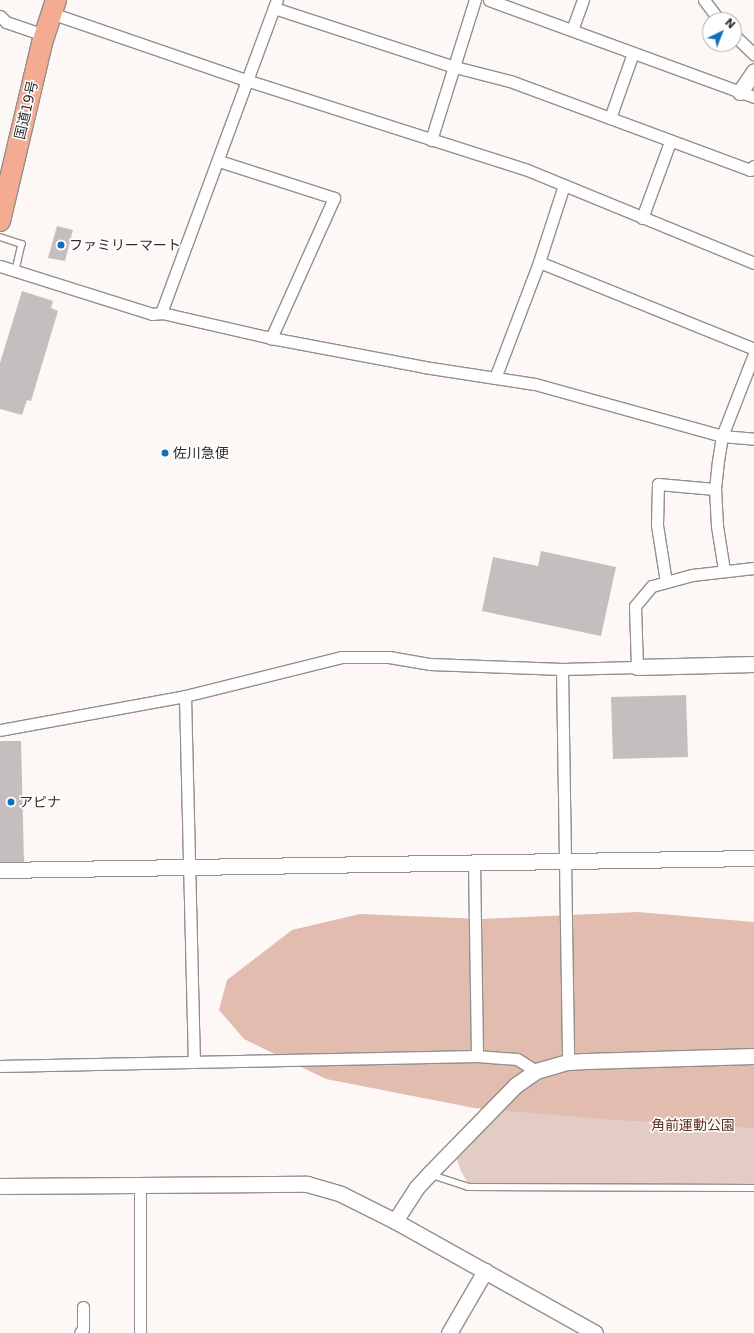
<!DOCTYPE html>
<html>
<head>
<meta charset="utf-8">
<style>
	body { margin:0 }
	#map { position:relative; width:754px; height:1333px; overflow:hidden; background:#fdf8f6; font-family:"DejaVu Sans","Noto Sans JP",sans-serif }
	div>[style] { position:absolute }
	.green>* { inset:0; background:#e3ccc4 }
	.forest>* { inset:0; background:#e1bcaf }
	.building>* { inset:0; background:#c4bfbe }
	.roads { filter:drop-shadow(1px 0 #938f8d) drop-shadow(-1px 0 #938f8d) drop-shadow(0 1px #938f8d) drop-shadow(0 -1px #938f8d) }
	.lane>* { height:5.5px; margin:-2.75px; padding:0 2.75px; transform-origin:2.75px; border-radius:2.75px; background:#fff }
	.street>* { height:11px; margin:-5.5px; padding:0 5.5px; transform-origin:5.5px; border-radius:5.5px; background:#fff }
	.secondary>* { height:15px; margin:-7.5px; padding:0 7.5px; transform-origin:7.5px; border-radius:7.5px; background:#fff }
	.highway>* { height:20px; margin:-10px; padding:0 10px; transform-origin:10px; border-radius:10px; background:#f3ab92 }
	.dots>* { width:11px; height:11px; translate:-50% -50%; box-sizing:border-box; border:2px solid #fff; border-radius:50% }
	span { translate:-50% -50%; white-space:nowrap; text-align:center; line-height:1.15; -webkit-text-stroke:3px #fff; paint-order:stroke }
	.street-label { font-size:14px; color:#302e2d }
	.poi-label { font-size:14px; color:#302e2d }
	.left { translate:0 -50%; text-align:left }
	.park-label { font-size:14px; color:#61301f }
	.north { position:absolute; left:702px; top:12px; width:40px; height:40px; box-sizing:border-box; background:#fff; border:1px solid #acabab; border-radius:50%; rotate:43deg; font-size:11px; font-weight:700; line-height:16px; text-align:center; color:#302e2d }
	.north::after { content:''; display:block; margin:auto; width:14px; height:18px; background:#1170bc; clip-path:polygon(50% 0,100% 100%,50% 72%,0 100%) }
</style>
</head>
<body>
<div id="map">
	<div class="green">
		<div style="clip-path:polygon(754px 1063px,754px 1185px,469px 1185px,461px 1171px,456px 1157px,512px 1097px)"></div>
	</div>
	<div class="forest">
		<div style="clip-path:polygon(638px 912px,754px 922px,754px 1128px,602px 1119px,474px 1108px,326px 1079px,244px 1039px,219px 1010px,227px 980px,292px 930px,360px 914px,481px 919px)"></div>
	</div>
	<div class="building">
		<div style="clip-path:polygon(57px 226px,73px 230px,65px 261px,48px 258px)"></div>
		<div style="clip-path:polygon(22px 291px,53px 301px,51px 308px,58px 311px,31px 401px,27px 400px,22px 415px,0 409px,0 363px)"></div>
		<div style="clip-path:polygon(541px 551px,616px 567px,601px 636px,482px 611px,493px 557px,538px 566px)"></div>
		<div style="clip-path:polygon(686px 695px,688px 757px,613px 759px,611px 697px)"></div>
		<div style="clip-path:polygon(0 741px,21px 741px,24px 862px,0 862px)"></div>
	</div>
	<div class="roads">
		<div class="lane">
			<div style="left:0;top:237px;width:23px;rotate:18deg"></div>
			<div style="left:22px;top:244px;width:28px;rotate:103deg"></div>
			<div style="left:432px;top:1175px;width:38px;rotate:18deg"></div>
			<div style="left:468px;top:1187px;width:286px;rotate:0.2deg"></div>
		</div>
		<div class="street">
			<div style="left:489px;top:0;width:282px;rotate:20.1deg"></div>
			<div style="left:704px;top:0;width:25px;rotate:53deg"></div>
			<div style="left:274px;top:8px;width:190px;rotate:18.1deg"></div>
			<div style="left:455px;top:67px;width:57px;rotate:14.3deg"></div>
			<div style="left:510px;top:81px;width:256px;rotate:20.3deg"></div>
			<div style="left:750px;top:170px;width:6px;rotate:-45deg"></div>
			<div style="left:51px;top:13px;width:209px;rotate:19deg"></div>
			<div style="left:249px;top:81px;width:290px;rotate:17.7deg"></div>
			<div style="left:525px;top:169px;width:248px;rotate:22.3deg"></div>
			<div style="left:0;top:16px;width:8px;rotate:45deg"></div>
			<div style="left:6px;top:22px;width:40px;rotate:18.9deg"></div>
			<div style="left:572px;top:30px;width:32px;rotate:-70deg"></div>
			<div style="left:734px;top:35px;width:28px;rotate:44deg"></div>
			<div style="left:610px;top:118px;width:69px;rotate:-70.5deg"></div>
			<div style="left:431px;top:140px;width:147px;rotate:-72.6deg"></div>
			<div style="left:219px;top:161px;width:121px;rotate:17.8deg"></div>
			<div style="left:334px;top:198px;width:154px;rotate:114.2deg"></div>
			<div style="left:642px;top:218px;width:81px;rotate:-69.8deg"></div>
			<div style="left:539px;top:262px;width:232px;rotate:22deg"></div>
			<div style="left:0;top:266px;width:159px;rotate:17.5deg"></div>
			<div style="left:152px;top:314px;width:10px;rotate:-6deg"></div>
			<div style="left:162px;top:313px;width:112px;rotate:12.9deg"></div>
			<div style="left:271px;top:338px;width:156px;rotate:10.7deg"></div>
			<div style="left:424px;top:367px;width:112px;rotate:8.7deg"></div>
			<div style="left:535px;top:384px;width:194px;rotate:15.5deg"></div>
			<div style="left:722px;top:436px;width:32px;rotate:5deg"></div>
			<div style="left:161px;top:313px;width:334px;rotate:-69.7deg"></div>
			<div style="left:495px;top:378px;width:124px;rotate:-69.2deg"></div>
			<div style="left:539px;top:262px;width:81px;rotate:-72deg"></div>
			<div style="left:724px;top:570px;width:45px;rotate:-99deg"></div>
			<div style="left:717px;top:526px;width:37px;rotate:-93deg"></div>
			<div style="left:715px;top:489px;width:28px;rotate:-84deg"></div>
			<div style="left:718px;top:461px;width:25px;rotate:-81deg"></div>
			<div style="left:722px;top:436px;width:88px;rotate:-68.7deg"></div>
			<div style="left:666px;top:582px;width:58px;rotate:-99deg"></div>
			<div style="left:657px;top:525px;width:41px;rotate:-88.6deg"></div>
			<div style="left:658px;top:484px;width:57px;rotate:5deg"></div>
			<div style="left:562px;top:669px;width:393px;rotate:89.1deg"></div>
			<div style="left:185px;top:696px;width:366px;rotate:88.6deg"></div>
			<div style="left:0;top:730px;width:188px;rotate:-10.4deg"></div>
			<div style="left:185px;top:696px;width:161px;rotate:-14deg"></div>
			<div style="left:341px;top:657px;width:48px"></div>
			<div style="left:389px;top:657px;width:42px;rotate:9.7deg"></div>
			<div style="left:430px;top:664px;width:132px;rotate:2.2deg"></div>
			<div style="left:562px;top:669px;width:75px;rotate:-1.5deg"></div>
			<div style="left:637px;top:667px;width:61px;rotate:-91.9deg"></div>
			<div style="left:635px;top:606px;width:26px;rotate:-50deg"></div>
			<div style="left:652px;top:586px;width:41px;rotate:-15.4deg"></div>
			<div style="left:692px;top:575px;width:62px;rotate:-6.4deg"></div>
			<div style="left:474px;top:862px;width:194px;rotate:89.1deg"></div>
			<div style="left:0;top:1066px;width:477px;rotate:-1.2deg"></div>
			<div style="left:477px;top:1056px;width:40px;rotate:4.3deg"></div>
			<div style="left:517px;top:1059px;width:22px;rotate:32deg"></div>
			<div style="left:80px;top:1333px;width:5px;rotate:-53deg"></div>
			<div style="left:83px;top:1329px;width:22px;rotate:-90deg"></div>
			<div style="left:140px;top:1333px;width:146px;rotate:-90deg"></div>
		</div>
		<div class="secondary">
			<div style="left:740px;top:92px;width:25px;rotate:-56deg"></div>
			<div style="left:637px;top:667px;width:117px;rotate:-1.5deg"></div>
			<div style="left:0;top:870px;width:754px;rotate:-0.91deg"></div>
			<div style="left:0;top:1186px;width:307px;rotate:-0.4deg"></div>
			<div style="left:307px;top:1184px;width:35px;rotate:16deg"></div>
			<div style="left:341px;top:1194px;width:60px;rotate:26.6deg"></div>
			<div style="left:395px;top:1221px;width:40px;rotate:-57.1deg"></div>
			<div style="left:417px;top:1187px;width:18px;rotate:-47deg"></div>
			<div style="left:429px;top:1174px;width:124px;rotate:-45.7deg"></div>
			<div style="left:516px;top:1085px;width:24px;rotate:-35deg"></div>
			<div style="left:536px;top:1071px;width:33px;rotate:-16deg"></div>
			<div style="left:568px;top:1062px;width:17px;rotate:-3deg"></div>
			<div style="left:585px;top:1061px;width:169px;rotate:-1.7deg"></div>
			<div style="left:395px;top:1221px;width:229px;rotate:29.2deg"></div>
			<div style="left:449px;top:1333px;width:72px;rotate:-59.9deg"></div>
		</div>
		<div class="highway">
			<div style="left:0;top:221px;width:183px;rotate:-76.7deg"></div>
			<div style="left:42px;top:43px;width:45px;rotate:-72deg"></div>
		</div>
	</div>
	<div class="dots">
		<div style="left:61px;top:245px;background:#1170bc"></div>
		<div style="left:165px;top:453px;background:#1170bc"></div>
		<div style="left:11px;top:802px;background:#1170bc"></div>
	</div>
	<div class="street-label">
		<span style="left:26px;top:110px;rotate:-77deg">国道19号</span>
	</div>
	<div class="poi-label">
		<span class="left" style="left:69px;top:245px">ファミリーマート</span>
		<span class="left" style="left:173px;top:453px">佐川急便</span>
		<span class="left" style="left:19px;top:802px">アピナ</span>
	</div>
	<div class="park-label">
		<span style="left:693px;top:1125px">角前運動公園</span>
	</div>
	<div class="north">N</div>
</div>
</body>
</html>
